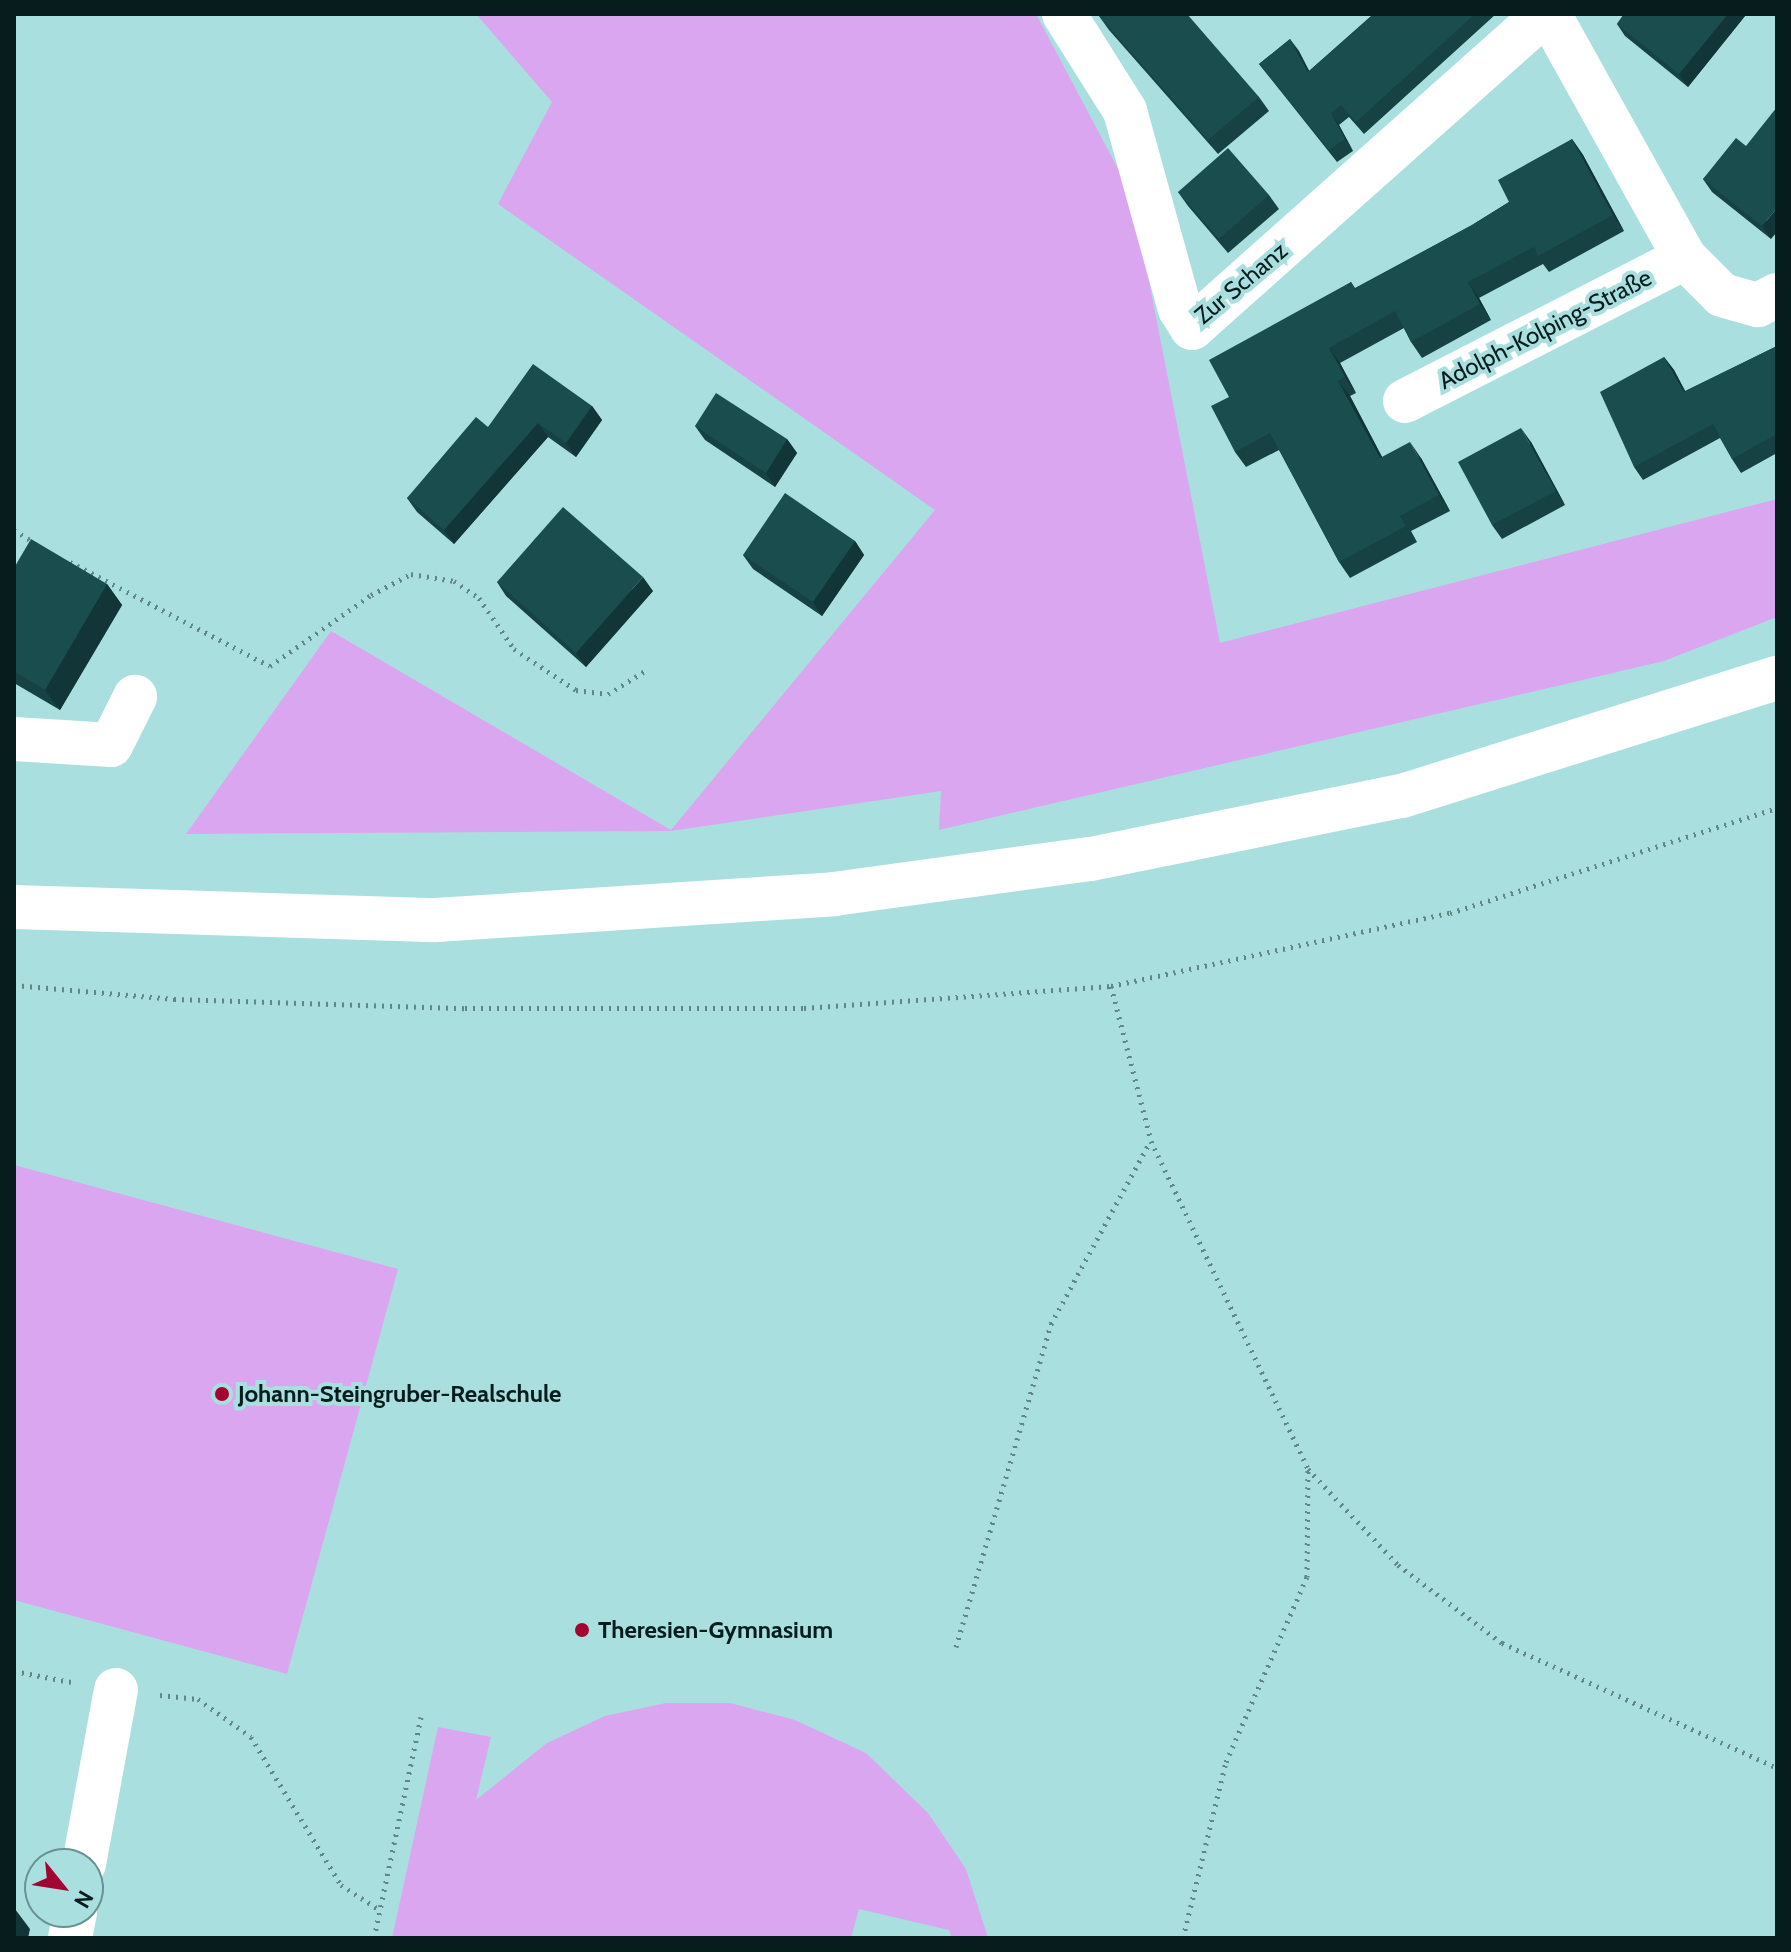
<!DOCTYPE html>
<html>
<head>
<meta charset="utf-8">
<style>
	body { margin:0 }
	#map { position:relative; width:1791px; height:1952px; overflow:hidden; background:#aadfdf; font-family:Cabin,sans-serif }
	div>[style] { position:absolute }
	.green>* { inset:0; background:#dba6f0 }
	.path>* { height:5px; margin-top:-2.5px; transform-origin:0; background:repeating-linear-gradient(90deg,#608686 0 2px,transparent 0 8px) }
	.minor>* { height:44px; margin:-22px; padding:0 22px; transform-origin:22px; border-radius:22px; background:#fff }
	.major>* { height:44px; margin:-22px; padding:0 22px; transform-origin:22px; border-radius:22px; background:#fff }
	.wall>* { inset:0; background:#164243 }
	.shaded-wall>* { inset:0; background:#123637 }
	.building>* { inset:0; background:#194d4e }
	.dots>* { width:22px; height:22px; translate:-50% -50%; box-sizing:border-box; border:4px solid #aadfdf; border-radius:50% }
	span { translate:-50% -50%; white-space:nowrap; text-align:center; line-height:1.15; -webkit-text-stroke:8px #aadfdf; paint-order:stroke }
	.street-label { font-size:24px; color:#071c1c }
	.poi-label { font-size:24px; color:#071c1c; font-weight:700 }
	.left { translate:0 -50%; text-align:left }
	.frame { position:absolute; inset:0; border:16px solid #071c1c; pointer-events:none }
	.north { position:absolute; left:24px; top:1848px; width:80px; height:80px; box-sizing:border-box; background:#aadfdf; border:2px solid #699191; border-radius:50%; rotate:120deg; font-size:22px; font-weight:700; line-height:32px; text-align:center; color:#071c1c }
	.north::after { content:''; display:block; margin:auto; width:28px; height:36px; background:#a30533; clip-path:polygon(50% 0,100% 100%,50% 72%,0 100%) }
</style>
</head>
<body>
<div id="map">
	<div class="green">
		<div style="clip-path:polygon(476px 14px,1036px 14px,1132px 195px,1220px 643px,1777px 499px,1777px 617px,1664px 661px,939px 830px,941px 791px,671px 831px,186px 834px,331px 631px,671px 830px,935px 510px,498px 204px,552px 102px)"></div>
		<div style="clip-path:polygon(14px 1165px,398px 1269px,287px 1674px,14px 1600px)"></div>
		<div style="clip-path:polygon(666px 1703px,730px 1703px,795px 1720px,866px 1753px,928px 1813px,966px 1869px,988px 1938px,952px 1938px,949px 1930px,859px 1909px,851px 1938px,392px 1938px,438px 1727px,491px 1737px,476px 1800px,547px 1743px,605px 1716px)"></div>
	</div>
	<div class="path">
		<div style="left:14px;top:530px;width:22px;rotate:32deg"></div>
		<div style="left:70px;top:562px;width:225px;rotate:27.5deg"></div>
		<div style="left:270px;top:666px;width:123px;rotate:-35.1deg"></div>
		<div style="left:371px;top:595px;width:45px;rotate:-27.7deg"></div>
		<div style="left:411px;top:574px;width:44px;rotate:9.2deg"></div>
		<div style="left:454px;top:581px;width:30px;rotate:34deg"></div>
		<div style="left:479px;top:598px;width:62px;rotate:55.5deg"></div>
		<div style="left:514px;top:649px;width:74px;rotate:33.5deg"></div>
		<div style="left:576px;top:690px;width:32px;rotate:7deg"></div>
		<div style="left:608px;top:694px;width:47px;rotate:-32deg"></div>
		<div style="left:14px;top:985px;width:161px;rotate:5deg"></div>
		<div style="left:174px;top:999px;width:291px;rotate:1.8deg"></div>
		<div style="left:465px;top:1008px;width:339px"></div>
		<div style="left:804px;top:1008px;width:308px;rotate:-4.1deg"></div>
		<div style="left:1111px;top:986px;width:347px;rotate:-12.2deg"></div>
		<div style="left:1450px;top:913px;width:343px;rotate:-17.8deg"></div>
		<div style="left:1111px;top:986px;width:160px;rotate:75.5deg"></div>
		<div style="left:1151px;top:1141px;width:364px;rotate:64.4deg"></div>
		<div style="left:1308px;top:1469px;width:132px;rotate:46.8deg"></div>
		<div style="left:1398px;top:1565px;width:130px;rotate:36.9deg"></div>
		<div style="left:1502px;top:1643px;width:302px;rotate:24.4deg"></div>
		<div style="left:956px;top:1647px;width:337px;rotate:-73.6deg"></div>
		<div style="left:1051px;top:1324px;width:207px;rotate:-61.5deg"></div>
		<div style="left:14px;top:1671px;width:58px;rotate:10.9deg"></div>
		<div style="left:160px;top:1695px;width:38px;rotate:6deg"></div>
		<div style="left:198px;top:1699px;width:65px;rotate:35.6deg"></div>
		<div style="left:251px;top:1737px;width:173px;rotate:58.7deg"></div>
		<div style="left:341px;top:1885px;width:46px;rotate:32.7deg"></div>
		<div style="left:374px;top:1938px;width:226px;rotate:-78deg"></div>
		<div style="left:1183px;top:1938px;width:181px;rotate:-76.3deg"></div>
		<div style="left:1226px;top:1762px;width:202px;rotate:-66.4deg"></div>
		<div style="left:1307px;top:1577px;width:107px;rotate:-89.5deg"></div>
	</div>
	<div class="minor">
		<div style="left:1064px;top:14px;width:115px;rotate:57.8deg"></div>
		<div style="left:1125px;top:111px;width:205px;rotate:74.5deg"></div>
		<div style="left:1180px;top:309px;width:22px;rotate:58deg"></div>
		<div style="left:1192px;top:328px;width:472px;rotate:-41.7deg"></div>
		<div style="left:1549px;top:14px;width:279px;rotate:60.9deg"></div>
		<div style="left:1685px;top:258px;width:52px;rotate:45deg"></div>
		<div style="left:1722px;top:295px;width:37px;rotate:16deg"></div>
		<div style="left:1758px;top:305px;width:21px;rotate:-28deg"></div>
		<div style="left:1405px;top:401px;width:314px;rotate:-27.1deg"></div>
		<div style="left:14px;top:739px;width:97px;rotate:3.5deg"></div>
		<div style="left:111px;top:745px;width:54px;rotate:-63.4deg"></div>
		<div style="left:84px;top:1864px;width:177px;rotate:-79.6deg"></div>
		<div style="left:70px;top:1938px;width:26px;rotate:-79deg"></div>
	</div>
	<div class="major">
		<div style="left:14px;top:907px;width:422px;rotate:1.8deg"></div>
		<div style="left:436px;top:920px;width:399px;rotate:-3.7deg"></div>
		<div style="left:834px;top:894px;width:259px;rotate:-7.8deg"></div>
		<div style="left:1091px;top:859px;width:317px;rotate:-11.5deg"></div>
		<div style="left:1402px;top:796px;width:393px;rotate:-17.5deg"></div>
	</div>
	<div class="wall">
		<div style="clip-path:polygon(1369px 14px,1496px 14px,1364px 134px,1349px 117px,1339px 125px,1353px 151px,1337px 162px,1259px 64px,1290px 39px,1309px 71px,1371px 16px)"></div>
		<div style="clip-path:polygon(1624px 14px,1744px 14px,1745px 16px,1688px 87px,1625px 36px,1617px 24px)"></div>
		<div style="clip-path:polygon(1099px 16px,1259px 97px,1269px 111px,1218px 154px,1109px 30px)"></div>
		<div style="clip-path:polygon(1572px 139px,1583px 155px,1624px 231px,1549px 272px,1543px 264px,1479px 298px,1491px 320px,1422px 358px,1411px 342px,1404px 328px,1340px 363px,1356px 393px,1350px 396px,1382px 457px,1421px 458px,1450px 511px,1411px 531px,1417px 542px,1350px 578px,1339px 562px,1279px 450px,1246px 467px,1235px 452px,1229px 397px,1351px 282px,1355px 288px,1472px 225px,1509px 202px)"></div>
		<div style="clip-path:polygon(1746px 146px,1771px 239px,1712px 192px,1703px 179px)"></div>
		<div style="clip-path:polygon(1178px 192px,1269px 195px,1279px 209px,1228px 253px,1188px 206px)"></div>
		<div style="clip-path:polygon(1777px 346px,1777px 453px,1741px 473px,1732px 459px,1720px 438px,1643px 480px,1634px 467px,1664px 357px,1674px 370px,1685px 391px)"></div>
		<div style="clip-path:polygon(592px 406px,602px 420px,576px 457px,548px 437px,454px 544px,417px 512px,407px 498px,488px 427px)"></div>
		<div style="clip-path:polygon(695px 426px,787px 439px,797px 453px,775px 487px,705px 440px)"></div>
		<div style="clip-path:polygon(1531px 442px,1565px 505px,1502px 539px,1492px 525px)"></div>
		<div style="clip-path:polygon(855px 541px,864px 555px,822px 616px,753px 569px,743px 555px)"></div>
		<div style="clip-path:polygon(14px 568px,107px 584px,122px 605px,60px 710px,14px 683px)"></div>
		<div style="clip-path:polygon(497px 582px,653px 591px,586px 667px,506px 596px)"></div>
	</div>
	<div class="shaded-wall">
		<div style="clip-path:polygon(1728px 14px,1744px 14px,1745px 16px,1688px 87px,1679px 74px)"></div>
		<div style="clip-path:polygon(1290px 39px,1299px 51px,1316px 84px,1308px 72px)"></div>
		<div style="clip-path:polygon(1331px 113px,1339px 125px,1353px 151px,1345px 139px)"></div>
		<div style="clip-path:polygon(1572px 139px,1583px 155px,1624px 231px,1613px 215px)"></div>
		<div style="clip-path:polygon(1777px 208px,1777px 232px,1771px 239px,1762px 226px)"></div>
		<div style="clip-path:polygon(1468px 282px,1479px 298px,1491px 320px,1480px 304px)"></div>
		<div style="clip-path:polygon(1329px 348px,1340px 363px,1356px 393px,1345px 377px)"></div>
		<div style="clip-path:polygon(1664px 357px,1674px 370px,1693px 406px,1684px 392px)"></div>
		<div style="clip-path:polygon(1338px 381px,1350px 396px,1391px 474px,1380px 458px)"></div>
		<div style="clip-path:polygon(592px 406px,602px 420px,576px 457px,566px 443px)"></div>
		<div style="clip-path:polygon(538px 423px,548px 437px,454px 544px,444px 530px)"></div>
		<div style="clip-path:polygon(1521px 428px,1531px 442px,1565px 505px,1556px 491px)"></div>
		<div style="clip-path:polygon(787px 439px,797px 453px,775px 487px,766px 473px)"></div>
		<div style="clip-path:polygon(1410px 442px,1421px 458px,1450px 511px,1439px 495px)"></div>
		<div style="clip-path:polygon(855px 541px,864px 555px,822px 616px,813px 602px)"></div>
		<div style="clip-path:polygon(643px 577px,653px 591px,586px 667px,576px 653px)"></div>
		<div style="clip-path:polygon(107px 584px,122px 605px,60px 710px,45px 690px)"></div>
		<div style="clip-path:polygon(15px 1909px,30px 1929px,28px 1938px,14px 1938px)"></div>
	</div>
	<div class="building">
		<div style="clip-path:polygon(1101px 14px,1187px 14px,1259px 97px,1208px 140px,1099px 16px)"></div>
		<div style="clip-path:polygon(1371px 14px,1475px 14px,1356px 122px,1341px 105px,1331px 113px,1345px 139px,1329px 150px,1259px 64px,1290px 39px,1308px 72px,1372px 16px)"></div>
		<div style="clip-path:polygon(1624px 14px,1728px 14px,1679px 74px,1617px 24px)"></div>
		<div style="clip-path:polygon(1777px 107px,1777px 208px,1762px 226px,1703px 179px,1736px 138px,1746px 146px)"></div>
		<div style="clip-path:polygon(1572px 139px,1613px 215px,1538px 256px,1534px 247px,1468px 282px,1480px 304px,1411px 342px,1395px 311px,1329px 348px,1345px 377px,1338px 381px,1380px 458px,1410px 442px,1439px 495px,1400px 516px,1406px 526px,1339px 562px,1270px 433px,1235px 452px,1211px 406px,1229px 397px,1209px 360px,1351px 282px,1355px 289px,1472px 225px,1509px 202px,1498px 180px)"></div>
		<div style="clip-path:polygon(1228px 148px,1269px 195px,1219px 239px,1178px 192px)"></div>
		<div style="clip-path:polygon(1777px 346px,1777px 434px,1732px 459px,1713px 424px,1634px 467px,1600px 392px,1664px 357px,1684px 392px)"></div>
		<div style="clip-path:polygon(533px 364px,592px 406px,566px 443px,538px 423px,444px 530px,407px 498px,476px 417px,488px 427px)"></div>
		<div style="clip-path:polygon(716px 393px,787px 439px,766px 473px,695px 426px)"></div>
		<div style="clip-path:polygon(1521px 428px,1556px 491px,1492px 525px,1458px 462px)"></div>
		<div style="clip-path:polygon(785px 493px,855px 541px,813px 602px,743px 555px)"></div>
		<div style="clip-path:polygon(563px 507px,643px 577px,576px 653px,497px 582px)"></div>
		<div style="clip-path:polygon(31px 539px,107px 584px,45px 690px,14px 671px,14px 568px)"></div>
	</div>
	<div class="dots">
		<div style="left:222px;top:1394px;background:#a30533"></div>
		<div style="left:582px;top:1630px;background:#a30533"></div>
	</div>
	<div class="street-label">
		<span style="left:1241px;top:283px;rotate:-40deg">Zur Schanz</span>
		<span style="left:1545px;top:329px;rotate:-27deg">Adolph-Kolping-Straße</span>
	</div>
	<div class="poi-label">
		<span class="left" style="left:238px;top:1394px">Johann-Steingruber-Realschule</span>
		<span class="left" style="left:598px;top:1630px">Theresien-Gymnasium</span>
	</div>
	<div class="frame"></div>
	<div class="north">N</div>
</div>
</body>
</html>
